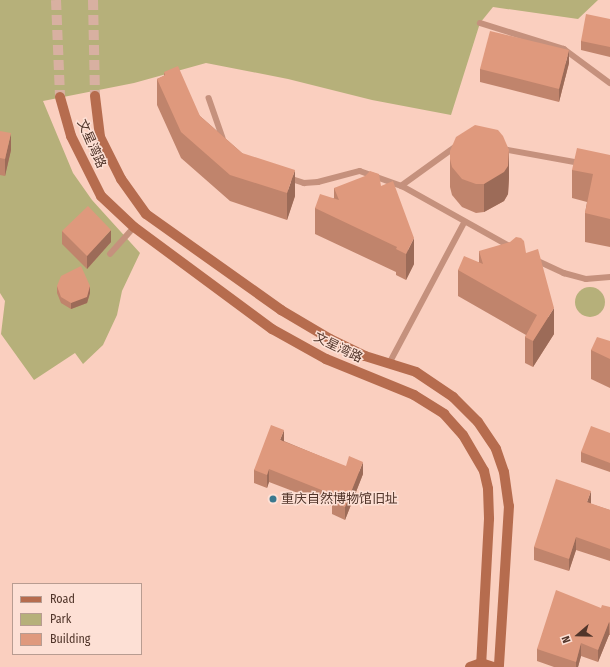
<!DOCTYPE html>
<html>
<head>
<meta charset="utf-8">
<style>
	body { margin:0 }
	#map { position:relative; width:610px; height:667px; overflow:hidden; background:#facfbf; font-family:"Fira Sans Condensed","Noto Sans SC",sans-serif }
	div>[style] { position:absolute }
	.green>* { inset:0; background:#b6b07a }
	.round { border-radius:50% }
	.secondary-tunnel>* { height:10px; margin-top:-5px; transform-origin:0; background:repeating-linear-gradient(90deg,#d8b0a1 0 10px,transparent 0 15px) }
	.lane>* { height:5.5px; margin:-2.75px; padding:0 2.75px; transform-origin:2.75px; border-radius:2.75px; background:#c5917d }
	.secondary>* { height:10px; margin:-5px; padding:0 5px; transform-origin:5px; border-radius:5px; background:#b66c4e }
	.wall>* { inset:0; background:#c0846c }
	.shaded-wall>* { inset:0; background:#9c6b58 }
	.building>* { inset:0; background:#df997d }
	.dots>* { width:11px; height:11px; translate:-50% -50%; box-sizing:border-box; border:2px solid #fde0d5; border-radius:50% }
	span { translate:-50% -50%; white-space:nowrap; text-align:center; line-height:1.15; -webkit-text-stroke:3px #fde0d5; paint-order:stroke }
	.street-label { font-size:13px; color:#51352a }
	.poi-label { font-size:13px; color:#51352a }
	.left { translate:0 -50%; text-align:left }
	.legend { position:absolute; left:12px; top:583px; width:130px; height:72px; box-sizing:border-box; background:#fde0d5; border:1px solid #b89c91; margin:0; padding:5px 7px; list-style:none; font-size:12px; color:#51352a }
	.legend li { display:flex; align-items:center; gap:8px; height:20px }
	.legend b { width:20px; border:1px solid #b89c91 }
	.north { position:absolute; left:558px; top:615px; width:40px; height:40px; -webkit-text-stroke:3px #fde0d5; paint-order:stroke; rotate:250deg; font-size:11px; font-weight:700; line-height:16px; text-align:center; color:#51352a }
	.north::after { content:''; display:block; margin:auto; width:14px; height:18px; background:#51352a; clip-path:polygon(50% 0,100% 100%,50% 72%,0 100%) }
</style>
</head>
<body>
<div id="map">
	<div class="green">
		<div style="clip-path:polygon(0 0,598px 0,578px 19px,493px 7px,480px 23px,451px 115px,372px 100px,288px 79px,206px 63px,134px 83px,43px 101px,73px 173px,92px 200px,140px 253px,122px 291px,117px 315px,103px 345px,83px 364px,75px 353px,34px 380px,1px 334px,5px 301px,0 293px)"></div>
		<div class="round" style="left:575px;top:287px;width:30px;height:30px"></div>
	</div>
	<div class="secondary-tunnel">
		<div style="left:56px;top:0;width:97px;rotate:87.6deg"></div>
		<div style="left:93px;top:0;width:96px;rotate:88.8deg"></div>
	</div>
	<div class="lane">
		<div style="left:480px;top:23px;width:88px;rotate:17.2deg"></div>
		<div style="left:564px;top:49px;width:57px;rotate:36.5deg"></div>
		<div style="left:209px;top:98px;width:42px;rotate:70.7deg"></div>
		<div style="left:456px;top:147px;width:67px;rotate:144.2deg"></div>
		<div style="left:402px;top:186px;width:125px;rotate:29.2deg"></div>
		<div style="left:503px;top:149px;width:78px;rotate:10.3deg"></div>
		<div style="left:289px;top:178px;width:16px;rotate:18deg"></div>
		<div style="left:304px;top:183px;width:14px;rotate:-4deg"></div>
		<div style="left:318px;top:182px;width:43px;rotate:-14.7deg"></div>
		<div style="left:360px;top:171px;width:45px;rotate:19.7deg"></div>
		<div style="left:110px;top:254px;width:36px;rotate:-48deg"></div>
		<div style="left:536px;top:260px;width:31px;rotate:25deg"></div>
		<div style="left:564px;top:273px;width:23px;rotate:15deg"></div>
		<div style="left:586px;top:279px;width:24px;rotate:-5deg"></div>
		<div style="left:390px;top:362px;width:157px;rotate:-62deg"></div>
	</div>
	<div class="secondary">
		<div style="left:95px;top:96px;width:41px;rotate:83deg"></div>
		<div style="left:100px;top:137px;width:47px;rotate:63.4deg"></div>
		<div style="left:121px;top:179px;width:43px;rotate:54.5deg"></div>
		<div style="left:146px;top:214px;width:166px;rotate:35.4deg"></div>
		<div style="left:281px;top:310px;width:57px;rotate:30.6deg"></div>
		<div style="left:330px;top:339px;width:39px;rotate:26deg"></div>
		<div style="left:365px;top:356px;width:53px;rotate:17.4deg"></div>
		<div style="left:416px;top:372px;width:45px;rotate:34deg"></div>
		<div style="left:453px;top:397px;width:35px;rotate:45deg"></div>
		<div style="left:478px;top:422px;width:32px;rotate:56deg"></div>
		<div style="left:496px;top:449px;width:24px;rotate:71deg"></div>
		<div style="left:504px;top:472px;width:34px;rotate:82deg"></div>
		<div style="left:509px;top:506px;width:161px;rotate:93.6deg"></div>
		<div style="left:60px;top:97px;width:41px;rotate:74.2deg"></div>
		<div style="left:71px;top:136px;width:67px;rotate:63.4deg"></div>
		<div style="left:101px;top:196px;width:45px;rotate:43.2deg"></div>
		<div style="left:134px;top:227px;width:172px;rotate:36.5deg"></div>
		<div style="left:272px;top:329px;width:62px;rotate:29.1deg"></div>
		<div style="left:326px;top:359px;width:95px;rotate:22.2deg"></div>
		<div style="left:414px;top:395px;width:36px;rotate:32deg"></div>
		<div style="left:444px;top:414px;width:28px;rotate:48deg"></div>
		<div style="left:463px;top:435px;width:42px;rotate:59.7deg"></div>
		<div style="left:484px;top:471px;width:18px;rotate:77deg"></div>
		<div style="left:488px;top:489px;width:30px;rotate:88deg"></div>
		<div style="left:489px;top:519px;width:148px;rotate:93.1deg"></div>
		<div style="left:470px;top:667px;width:12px;rotate:-20deg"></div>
		<div style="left:481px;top:663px;width:13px;rotate:18deg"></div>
	</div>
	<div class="wall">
		<div style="clip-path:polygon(610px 19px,610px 57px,581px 50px,581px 41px)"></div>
		<div style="clip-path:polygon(569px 63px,559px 102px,480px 82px,480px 69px)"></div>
		<div style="clip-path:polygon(164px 72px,200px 116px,242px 153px,295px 196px,287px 220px,230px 201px,181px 158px,157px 105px,157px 79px,164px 76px)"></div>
		<div style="clip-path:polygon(0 131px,11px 150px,5px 176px,0 175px)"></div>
		<div style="clip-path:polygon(450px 151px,509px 178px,508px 194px,504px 201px,484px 212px,476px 213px,462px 207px,452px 195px,450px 187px)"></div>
		<div style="clip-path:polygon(610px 155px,610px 247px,585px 242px,585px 213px,587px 202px,572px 198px,572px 170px)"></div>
		<div style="clip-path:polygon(381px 186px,414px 264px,406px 280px,396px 275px,396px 272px,315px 234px,315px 208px,334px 198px,334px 188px)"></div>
		<div style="clip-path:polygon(62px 231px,111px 242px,87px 269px,62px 244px)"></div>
		<div style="clip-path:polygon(479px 251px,526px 253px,554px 334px,533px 367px,525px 363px,525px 337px,526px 335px,458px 296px,458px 270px,479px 262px)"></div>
		<div style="clip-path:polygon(57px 286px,90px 293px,87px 303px,71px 309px,61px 303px,57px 293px)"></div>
		<div style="clip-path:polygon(610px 341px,610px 388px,591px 379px,591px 350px)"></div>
		<div style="clip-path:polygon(610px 433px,610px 472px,581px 462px,581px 452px)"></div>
		<div style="clip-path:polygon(284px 441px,363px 474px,345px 520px,332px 514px,332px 506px,269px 482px,267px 488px,254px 483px,254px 470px)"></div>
		<div style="clip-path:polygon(591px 503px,591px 504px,610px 510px,610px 561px,576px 550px,569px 571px,534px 560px,534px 547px)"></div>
		<div style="clip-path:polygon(610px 607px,610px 635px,609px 635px,598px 662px,581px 656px,578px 667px,554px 667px,537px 661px,537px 649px,601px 608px)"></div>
	</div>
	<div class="shaded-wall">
		<div style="clip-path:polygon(569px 50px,569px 63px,559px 102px,559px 89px)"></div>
		<div style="clip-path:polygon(11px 133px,11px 150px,5px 176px,5px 159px)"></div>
		<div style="clip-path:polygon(509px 150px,509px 178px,508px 194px,504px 201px,484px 212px,484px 184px)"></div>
		<div style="clip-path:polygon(295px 170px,295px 196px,287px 220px,287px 193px)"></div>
		<div style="clip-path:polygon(111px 230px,111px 242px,87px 269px,87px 256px)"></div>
		<div style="clip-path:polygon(414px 238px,414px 264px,406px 280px,406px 254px)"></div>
		<div style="clip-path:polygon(90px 286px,90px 293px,87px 303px,71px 309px,71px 303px)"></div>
		<div style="clip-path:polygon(554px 308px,554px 334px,533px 367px,533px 341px)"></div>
		<div style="clip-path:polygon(284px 430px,284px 442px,280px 440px)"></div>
		<div style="clip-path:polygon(363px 462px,363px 474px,345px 520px,345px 507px)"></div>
		<div style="clip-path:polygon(269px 469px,269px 482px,267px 488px,267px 475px)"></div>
		<div style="clip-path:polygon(591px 491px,591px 503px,587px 515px,587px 502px)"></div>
		<div style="clip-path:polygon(576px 537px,576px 550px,569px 571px,569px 559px)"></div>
		<div style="clip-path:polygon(609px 622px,609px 635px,598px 662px,598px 650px)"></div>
		<div style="clip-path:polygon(581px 643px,581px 656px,578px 667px,576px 667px,576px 662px)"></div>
	</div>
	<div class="building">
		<div style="clip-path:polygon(586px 14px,610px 19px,610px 47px,581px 41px)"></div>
		<div style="clip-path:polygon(490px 31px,569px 50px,559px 89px,480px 69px)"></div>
		<div style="clip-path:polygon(178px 66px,200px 116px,242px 153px,295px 170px,287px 193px,230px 175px,181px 132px,157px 79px,165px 75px,164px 72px)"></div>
		<div style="clip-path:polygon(475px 125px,498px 130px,503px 136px,509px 150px,508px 166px,504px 172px,484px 184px,476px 184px,462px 179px,452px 167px,450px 159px,450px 151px,456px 137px)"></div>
		<div style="clip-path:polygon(0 131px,11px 133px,5px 159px,0 158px)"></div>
		<div style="clip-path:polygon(577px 148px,610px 155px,610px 219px,585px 213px,593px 174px,572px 170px)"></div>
		<div style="clip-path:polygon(370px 171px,379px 174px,381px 186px,393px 181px,414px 238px,406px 254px,396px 249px,397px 247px,315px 208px,320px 194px,339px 200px,334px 188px,365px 176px)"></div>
		<div style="clip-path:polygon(88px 206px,111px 230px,87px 256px,62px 231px)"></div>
		<div style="clip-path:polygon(516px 237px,521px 238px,524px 241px,526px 253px,538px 249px,554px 308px,533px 341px,525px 337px,537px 315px,458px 270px,464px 256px,483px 264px,479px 251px,510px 242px)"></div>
		<div style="clip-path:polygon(81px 266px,90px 286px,87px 297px,71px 303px,61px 297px,57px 286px,61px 276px)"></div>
		<div style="clip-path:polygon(597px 337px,610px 341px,610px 359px,591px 350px)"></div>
		<div style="clip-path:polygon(271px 425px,284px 430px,280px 440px,346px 466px,349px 456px,363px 462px,345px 507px,332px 502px,334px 495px,269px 469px,267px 475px,254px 470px)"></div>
		<div style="clip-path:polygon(591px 426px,610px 433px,610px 463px,581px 452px)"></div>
		<div style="clip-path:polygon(556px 479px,591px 491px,587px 502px,610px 510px,610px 549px,576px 537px,569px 559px,534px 547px)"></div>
		<div style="clip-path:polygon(556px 590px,601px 608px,602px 605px,610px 607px,610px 623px,609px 622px,598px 650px,581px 643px,576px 662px,537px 649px)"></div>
	</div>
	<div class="dots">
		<div style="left:273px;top:499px;background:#3a788e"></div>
	</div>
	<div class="street-label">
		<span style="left:91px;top:144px;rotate:66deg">文星湾路</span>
		<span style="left:338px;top:348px;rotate:26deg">文星湾路</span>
	</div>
	<div class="poi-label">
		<span class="left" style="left:281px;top:499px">重庆自然博物馆旧址</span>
	</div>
	<ul class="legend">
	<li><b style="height:5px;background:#b66c4e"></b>Road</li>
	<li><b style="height:11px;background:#b6b07a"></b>Park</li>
	<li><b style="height:11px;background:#df997d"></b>Building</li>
	</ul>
	<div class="north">N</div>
</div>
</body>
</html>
